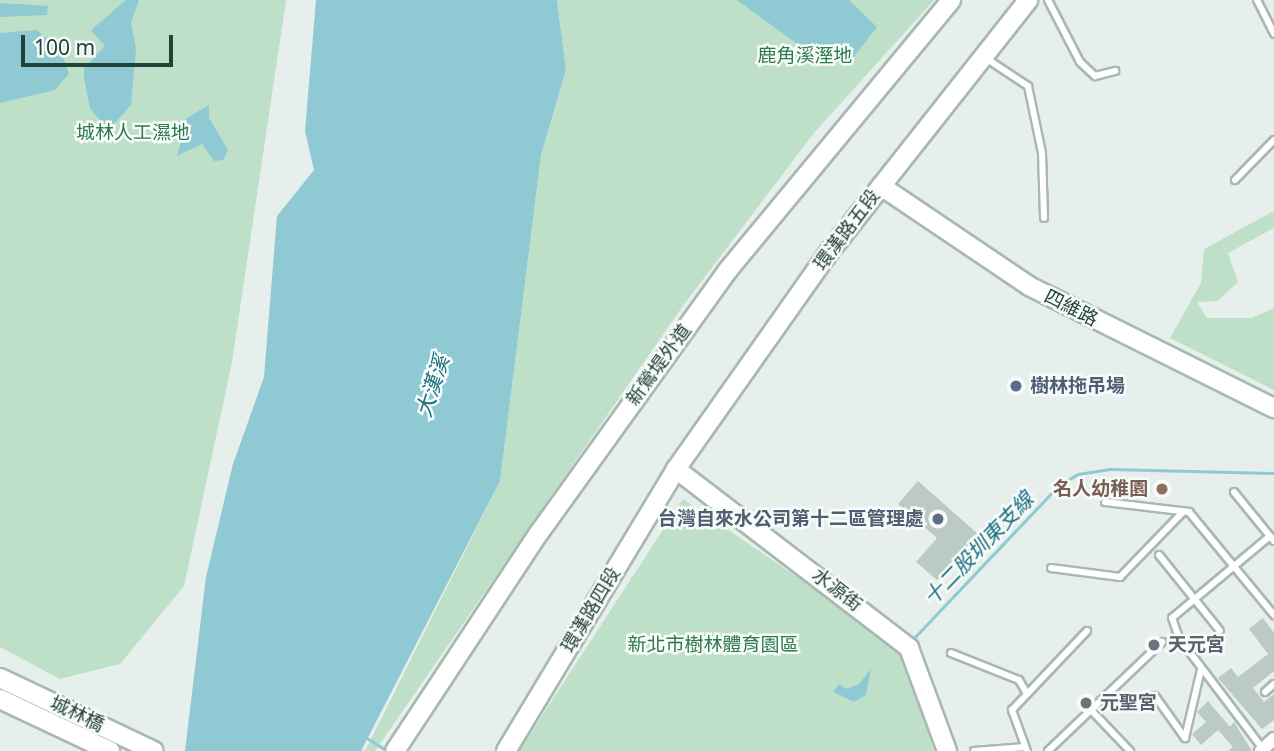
<!DOCTYPE html>
<html>
<head>
<meta charset="utf-8">
<style>
	body { margin:0 }
	#map { position:relative; width:1274px; height:751px; overflow:hidden; background:#e6efeb; font-family:"Noto Sans","Noto Sans TC",sans-serif }
	div>[style] { position:absolute }
	.green>* { inset:0; background:#bfe0c8 }
	.water>* { inset:0; background:#8ec9d4 }
	.stream>* { height:2.5px; margin:-1.25px; padding:0 1.25px; transform-origin:1.25px; border-radius:1.25px; background:#8ec9d4 }
	.building>* { inset:0; background:#bbcac4 }
	.roads { filter:drop-shadow(2px 0 #a8b8b2) drop-shadow(-2px 0 #a8b8b2) drop-shadow(0 2px #a8b8b2) drop-shadow(0 -2px #a8b8b2) }
	.lane>* { height:6px; margin:-3px; padding:0 3px; transform-origin:3px; border-radius:3px; background:#fff }
	.street>* { height:12px; margin:-6px; padding:0 6px; transform-origin:6px; border-radius:6px; background:#fff }
	.secondary>* { height:18px; margin:-9px; padding:0 9px; transform-origin:9px; border-radius:9px; background:#fff }
	.dots>* { width:19px; height:19px; translate:-50% -50%; box-sizing:border-box; border:4px solid #f7fbf9; border-radius:50% }
	span { translate:-50% -50%; white-space:nowrap; text-align:center; line-height:1.15; -webkit-text-stroke:5px #f7fbf9; paint-order:stroke }
	.park-label { font-size:19px; color:#2d7a4b }
	.street-label { font-size:19px; color:#24423a }
	.service-label { font-size:19px; color:#4e5e75; font-weight:700 }
	.left { translate:0 -50%; text-align:left }
	.right { translate:-100% -50%; text-align:right }
	.education-label { font-size:19px; color:#785e54; font-weight:700 }
	.worship-label { font-size:19px; color:#5b616d; font-weight:700 }
	.water-label { font-size:21px; color:#1c6f80; font-style:italic }
	.scale { position:absolute; left:21px; top:35px; width:152px; height:32px; box-sizing:border-box; border:4px solid #24423a; border-top:0; padding-left:9px; font-size:21px; line-height:24px; white-space:nowrap; color:#24423a; -webkit-text-stroke:5px #f7fbf9; paint-order:stroke }
</style>
</head>
<body>
<div id="map">
	<div class="green">
		<div style="clip-path:polygon(0 0,286px 0,232px 362px,184px 586px,120px 664px,60px 679px,0 647px)"></div>
		<div style="clip-path:polygon(557px 0,934px 0,814px 133px,682px 307px,375px 751px,365px 751px,500px 481px,541px 155px,566px 70px)"></div>
		<div style="clip-path:polygon(1274px 211px,1274px 228px,1228px 253px,1238px 282px,1217px 301px,1197px 302px,1207px 318px,1252px 318px,1274px 308px,1274px 390px,1170px 338px,1201px 283px,1204px 249px)"></div>
		<div style="clip-path:polygon(683px 499px,891px 641px,910px 666px,934px 751px,519px 751px)"></div>
	</div>
	<div class="water">
		<div style="clip-path:polygon(126px 0,139px 0,131px 22px,136px 49px,131px 105px,115px 123px,104px 124px,90px 109px,84px 78px,84px 68px,105px 46px,91px 30px)"></div>
		<div style="clip-path:polygon(316px 0,557px 0,566px 70px,541px 155px,500px 481px,361px 751px,185px 751px,206px 577px,233px 464px,264px 377px,277px 216px,314px 170px,305px 131px)"></div>
		<div style="clip-path:polygon(737px 0,849px 0,877px 27px,852px 59px,825px 64px)"></div>
		<div style="clip-path:polygon(0 3px,48px 6px,47px 15px,0 17px)"></div>
		<div style="clip-path:polygon(37px 30px,61px 51px,69px 74px,55px 90px,0 103px,0 33px)"></div>
		<div style="clip-path:polygon(209px 105px,209px 118px,228px 150px,223px 160px,214px 161px,202px 144px,177px 156px,187px 118px)"></div>
		<div style="clip-path:polygon(871px 669px,866px 695px,854px 702px,833px 692px,839px 684px,847px 689px,859px 684px)"></div>
	</div>
	<div class="stream">
		<div style="left:914px;top:638px;width:209px;rotate:-46.5deg"></div>
		<div style="left:1058px;top:486px;width:23px;rotate:-31deg"></div>
		<div style="left:1078px;top:474px;width:32px;rotate:-9deg"></div>
		<div style="left:1110px;top:469px;width:164px;rotate:1.4deg"></div>
		<div style="left:367px;top:738px;width:25px;rotate:32deg"></div>
	</div>
	<div class="building">
		<div style="clip-path:polygon(918px 481px,978px 534px,937px 580px,916px 562px,937px 538px,898px 504px)"></div>
		<div style="clip-path:polygon(1263px 618px,1274px 633px,1274px 671px,1253px 688px,1264px 702px,1274px 694px,1274px 720px,1262px 729px,1218px 678px,1231px 668px,1238px 677px,1268px 654px,1249px 629px)"></div>
		<div style="clip-path:polygon(1208px 701px,1230px 727px,1234px 722px,1252px 751px,1228px 751px,1233px 747px,1218px 730px,1201px 745px,1192px 734px,1206px 722px,1197px 712px)"></div>
	</div>
	<div class="roads">
		<div class="lane">
			<div style="left:1048px;top:0;width:70px;rotate:62.7deg"></div>
			<div style="left:1080px;top:62px;width:21px;rotate:43deg"></div>
			<div style="left:1095px;top:76px;width:21px;rotate:-14deg"></div>
			<div style="left:1257px;top:0;width:38px;rotate:63deg"></div>
			<div style="left:984px;top:57px;width:53px;rotate:33.4deg"></div>
			<div style="left:1028px;top:86px;width:68px;rotate:78.2deg"></div>
			<div style="left:1042px;top:153px;width:65px;rotate:88.2deg"></div>
			<div style="left:1235px;top:180px;width:56px;rotate:-45.7deg"></div>
			<div style="left:1234px;top:492px;width:63px;rotate:50.8deg"></div>
			<div style="left:1105px;top:502px;width:85px;rotate:6.8deg"></div>
			<div style="left:1189px;top:512px;width:134px;rotate:50.5deg"></div>
			<div style="left:1159px;top:555px;width:97px;rotate:51.2deg"></div>
			<div style="left:1051px;top:568px;width:70px;rotate:7.4deg"></div>
			<div style="left:1120px;top:577px;width:91px;rotate:-45.9deg"></div>
			<div style="left:951px;top:653px;width:73px;rotate:21.7deg"></div>
			<div style="left:1019px;top:680px;width:16px;rotate:60deg"></div>
			<div style="left:1265px;top:692px;width:12px;rotate:-42deg"></div>
			<div style="left:1155px;top:696px;width:52px;rotate:54.5deg"></div>
			<div style="left:1185px;top:738px;width:71px;rotate:-76.9deg"></div>
			<div style="left:1091px;top:710px;width:57px;rotate:46.4deg"></div>
			<div style="left:1263px;top:749px;width:139px;rotate:-127.1deg"></div>
			<div style="left:1179px;top:638px;width:21px;rotate:-109deg"></div>
			<div style="left:1172px;top:618px;width:128px;rotate:-39.9deg"></div>
			<div style="left:974px;top:751px;width:51px;rotate:-4.5deg"></div>
			<div style="left:1027px;top:751px;width:44px;rotate:-110.1deg"></div>
			<div style="left:1012px;top:710px;width:109px;rotate:-46.5deg"></div>
			<div style="left:1048px;top:751px;width:158px;rotate:-43.7deg"></div>
		</div>
		<div class="street">
			<div style="left:1261px;top:751px;width:18px;rotate:-43deg"></div>
		</div>
		<div class="secondary">
			<div style="left:881px;top:186px;width:179px;rotate:34deg"></div>
			<div style="left:1029px;top:286px;width:274px;rotate:26.5deg"></div>
			<div style="left:676px;top:469px;width:294px;rotate:37.5deg"></div>
			<div style="left:909px;top:648px;width:110px;rotate:69.7deg"></div>
			<div style="left:0;top:678px;width:170px;rotate:25.4deg"></div>
			<div style="left:0;top:699px;width:122px;rotate:25.3deg"></div>
			<div style="left:395px;top:751px;width:261px;rotate:-56.6deg"></div>
			<div style="left:539px;top:533px;width:324px;rotate:-54.3deg"></div>
			<div style="left:728px;top:270px;width:350px;rotate:-50.4deg"></div>
			<div style="left:506px;top:751px;width:329px;rotate:-58.9deg"></div>
			<div style="left:676px;top:469px;width:267px;rotate:-54.8deg"></div>
			<div style="left:830px;top:251px;width:320px;rotate:-51.7deg"></div>
		</div>
	</div>
	<div class="dots">
		<div style="left:1016px;top:386px;background:#5c6f8a"></div>
		<div style="left:1162px;top:489px;background:#8d6e63"></div>
		<div style="left:938px;top:519px;background:#5c6f8a"></div>
		<div style="left:1154px;top:645px;background:#6b7280"></div>
		<div style="left:1086px;top:703px;background:#6b7280"></div>
	</div>
	<div class="park-label">
		<span style="left:805px;top:56px">鹿角溪溼地</span>
		<span style="left:133px;top:133px">城林人工濕地</span>
		<span style="left:713px;top:645px">新北市樹林體育園區</span>
	</div>
	<div class="street-label">
		<span style="left:847px;top:230px;rotate:-53deg">環漢路五段</span>
		<span style="left:1071px;top:308px;rotate:27deg">四維路</span>
		<span style="left:659px;top:365px;rotate:-54deg">新鶯堤外道</span>
		<span style="left:837px;top:590px;rotate:38deg">水源街</span>
		<span style="left:591px;top:610px;rotate:-59deg">環漢路四段</span>
		<span style="left:77px;top:714px;rotate:25deg">城林橋</span>
	</div>
	<div class="service-label">
		<span class="left" style="left:1030px;top:386px">樹林拖吊場</span>
		<span class="right" style="left:924px;top:519px">台灣自來水公司第十二區管理處</span>
	</div>
	<div class="education-label">
		<span class="right" style="left:1148px;top:489px">名人幼稚園</span>
	</div>
	<div class="worship-label">
		<span class="left" style="left:1168px;top:645px">天元宮</span>
		<span class="left" style="left:1100px;top:703px">元聖宮</span>
	</div>
	<div class="water-label">
		<span style="left:432px;top:386px;rotate:-72deg">大漢溪</span>
		<span style="left:978px;top:548px;rotate:-46deg">十二股圳東支線</span>
	</div>
	<div class="scale">100 m</div>
</div>
</body>
</html>
